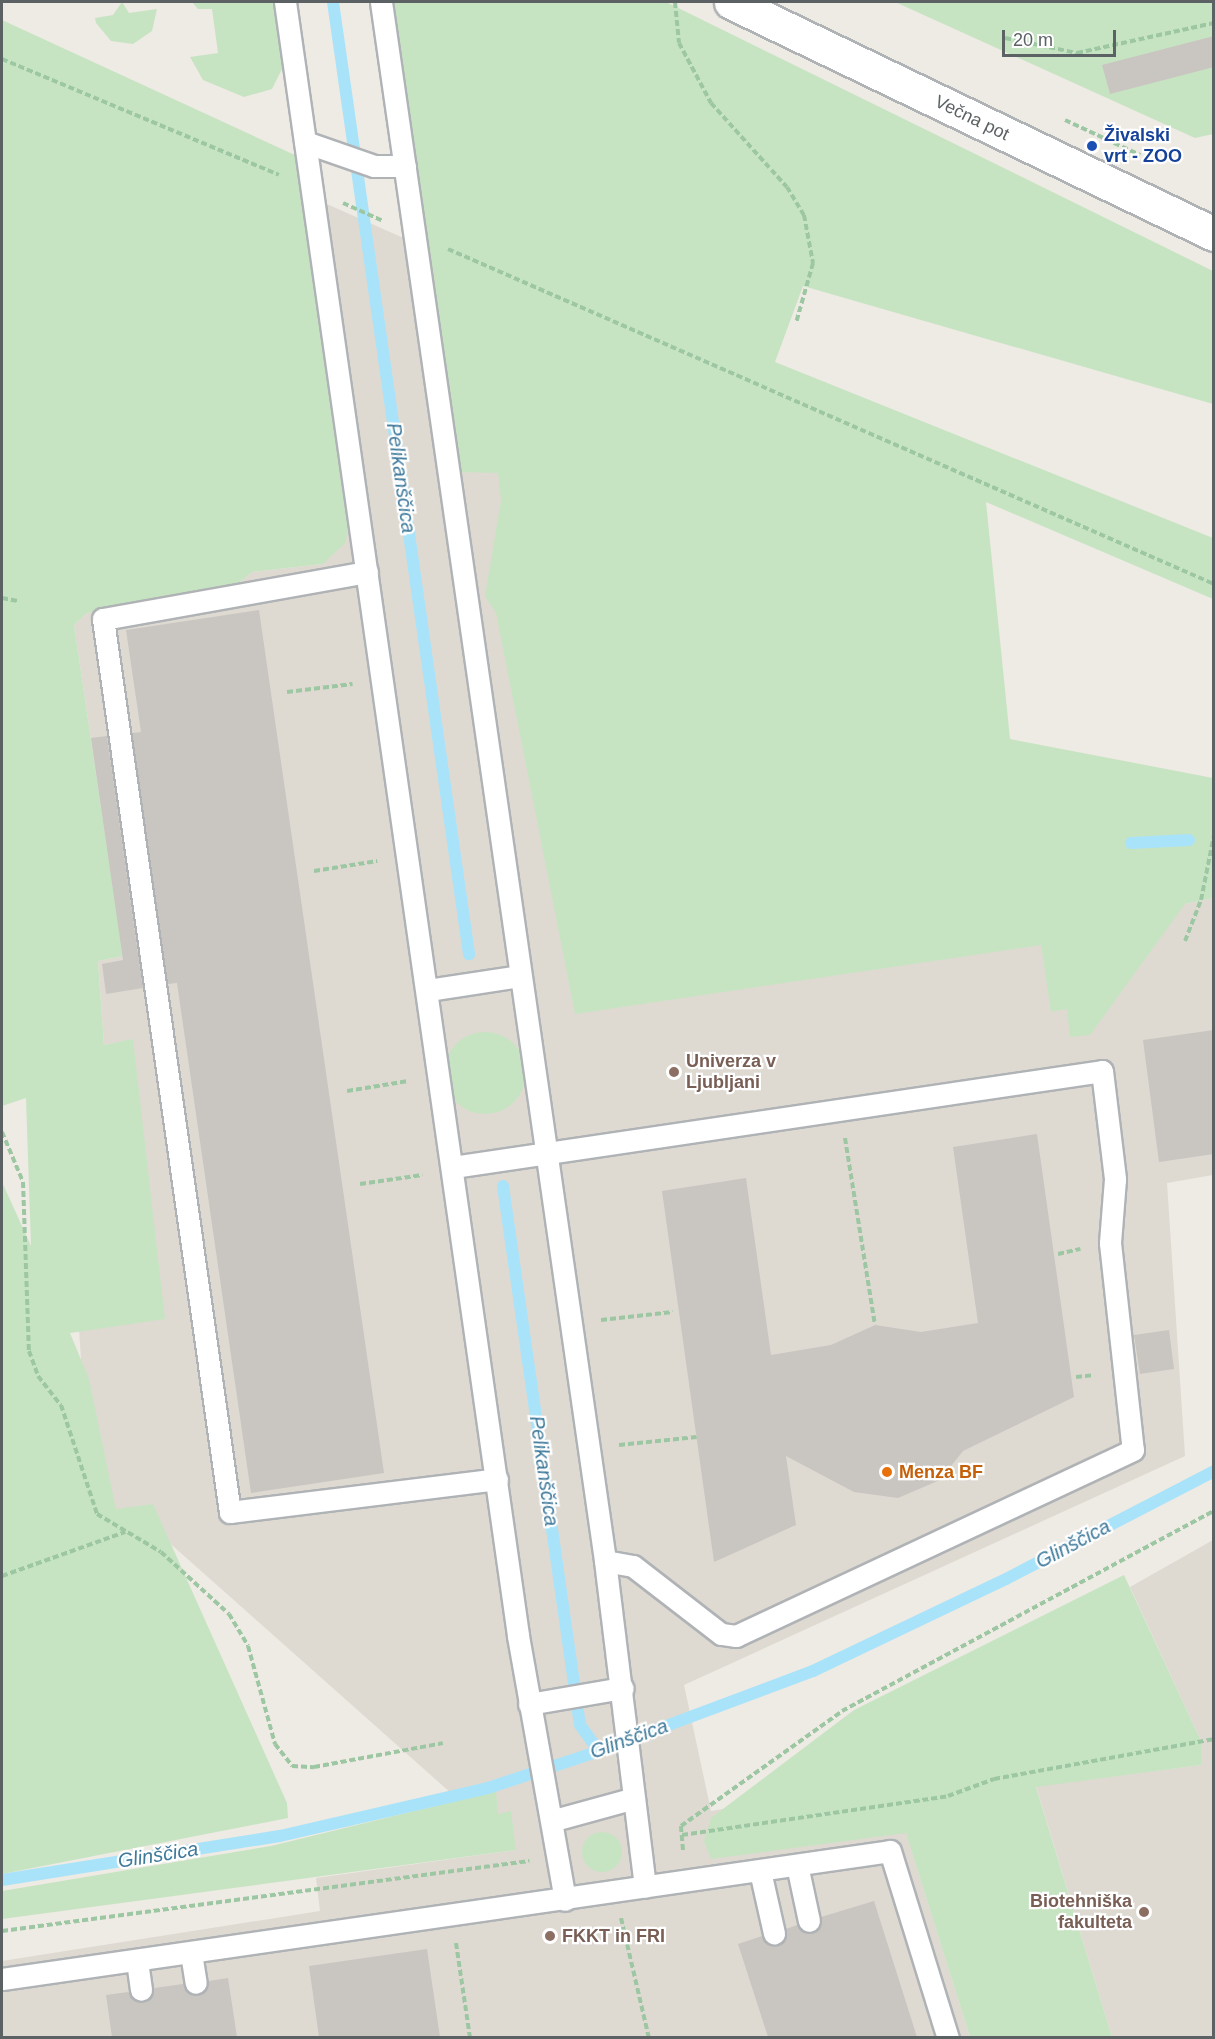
<!DOCTYPE html>
<html>
<head>
<meta charset="utf-8">
<style>
	body { margin:0 }
	#map { position:relative; width:1215px; height:2039px; overflow:hidden; background:#eeeae4; font-family:Arial,sans-serif }
	div>[style] { position:absolute }
	.education>* { inset:0; background:#dedad2 }
	.green>* { inset:0; background:#c7e4c2 }
	.round { border-radius:50% }
	.stream>* { height:12px; margin:-6px; padding:0 6px; transform-origin:6px; border-radius:6px; background:#a8e3fa }
	.building>* { inset:0; background:#c9c5c1 }
	.path>* { height:4px; margin-top:-2px; transform-origin:0; background:repeating-linear-gradient(90deg,#9dc7a2 0 6px,transparent 0 9px) }
	.roads { filter:drop-shadow(2px 0 #b0b3b6) drop-shadow(-2px 0 #b0b3b6) drop-shadow(0 2px #b0b3b6) drop-shadow(0 -2px #b0b3b6) }
	.service>* { height:21px; margin:-10.5px; padding:0 10.5px; transform-origin:10.5px; border-radius:10.5px; background:#fff }
	.secondary>* { height:33px; margin:-16.5px; padding:0 16.5px; transform-origin:16.5px; border-radius:16.5px; background:#fff }
	.dots>* { width:16px; height:16px; translate:-50% -50%; box-sizing:border-box; border:3px solid #fff; border-radius:50% }
	span { translate:-50% -50%; white-space:nowrap; text-align:center; line-height:1.15; -webkit-text-stroke:4.5px #fff; paint-order:stroke }
	.street-label { font-size:18px; color:#5c6164 }
	.transit-label { font-size:18px; color:#164399; font-weight:700 }
	.left { translate:0 -50%; text-align:left }
	.education-label { font-size:18px; color:#785e54; font-weight:700 }
	.right { translate:-100% -50%; text-align:right }
	.food-label { font-size:18px; color:#c56008; font-weight:700 }
	.water-label { font-size:20px; color:#3f7a9b; font-style:italic }
	.frame { position:absolute; inset:0; border:3px solid #5c6164; pointer-events:none }
	.scale { position:absolute; left:1002px; top:30px; width:114px; height:27px; box-sizing:border-box; border:3px solid #5c6164; border-top:0; padding-left:8px; font-size:18px; line-height:21px; white-space:nowrap; color:#5c6164; -webkit-text-stroke:4px #fff; paint-order:stroke }
</style>
</head>
<body>
<div id="map">
	<div class="education">
		<div style="clip-path:polygon(302px 193px,426px 248px,923px 771px,1148px 912px,1213px 898px,1213px 1175px,1167px 1183px,1185px 1456px,684px 1685px,711px 1811px,890px 1781px,970px 2037px,2px 2038px,2px 1961px,320px 1911px,316px 1878px,515px 1850px,165px 1539px,107px 1524px,82px 1375px,79px 1329px,136px 1098px,133px 1040px,104px 1045px,98px 961px,123px 956px,74px 625px,87px 613px,214px 603px,252px 572px,323px 564px,349px 506px)"></div>
		<div style="clip-path:polygon(1213px 1540px,1213px 2037px,1112px 2037px,1036px 1786px,1201px 1765px,1201px 1741px,1130px 1587px)"></div>
	</div>
	<div class="green">
		<div style="clip-path:polygon(122px 2px,129px 13px,157px 9px,152px 31px,133px 44px,111px 41px,96px 23px,95px 18px,113px 15px)"></div>
		<div style="clip-path:polygon(192px 2px,274px 2px,283px 67px,272px 89px,244px 97px,203px 80px,190px 57px,218px 53px,212px 9px,198px 9px)"></div>
		<div style="clip-path:polygon(391px 2px,666px 2px,1213px 271px,1213px 404px,803px 286px,775px 362px,1213px 538px,1213px 599px,986px 502px,1010px 739px,1213px 778px,1213px 898px,1185px 904px,1090px 1035px,1070px 1037px,1067px 1009px,1051px 1012px,1041px 945px,575px 1014px,496px 613px,485px 596px,501px 500px,498px 473px,459px 472px)"></div>
		<div style="clip-path:polygon(895px 2px,1213px 2px,1213px 134px,1195px 138px)"></div>
		<div style="clip-path:polygon(2px 20px,297px 156px,349px 506px,346px 542px,323px 564px,252px 572px,214px 603px,87px 613px,74px 625px,123px 956px,98px 961px,104px 1045px,133px 1039px,165px 1319px,70px 1333px,89px 1379px,116px 1509px,153px 1504px,287px 1803px,288px 1818px,2px 1874px,2px 1182px,31px 1246px,26px 1098px,2px 1106px)"></div>
		<div class="round" style="left:444px;top:1032px;width:82px;height:82px"></div>
		<div style="clip-path:polygon(1124px 1575px,1201px 1741px,1201px 1765px,1036px 1787px,1112px 2037px,970px 2037px,906px 1833px,711px 1859px,704px 1841px,711px 1818px,854px 1710px)"></div>
		<div style="clip-path:polygon(496px 1791px,498px 1814px,511px 1811px,516px 1850px,2px 1919px,2px 1891px,271px 1846px)"></div>
		<div class="round" style="left:582px;top:1832px;width:40px;height:40px"></div>
	</div>
	<div class="stream">
		<div style="left:333px;top:2px;width:962px;rotate:81.87deg"></div>
		<div style="left:1131px;top:843px;width:58px;rotate:-3deg"></div>
		<div style="left:503px;top:1186px;width:544px;rotate:81.87deg"></div>
		<div style="left:580px;top:1725px;width:32px;rotate:54deg"></div>
		<div style="left:2px;top:1880px;width:281px;rotate:-9deg"></div>
		<div style="left:280px;top:1836px;width:213px;rotate:-13deg"></div>
		<div style="left:488px;top:1788px;width:117px;rotate:-18.4deg"></div>
		<div style="left:599px;top:1751px;width:228px;rotate:-20.5deg"></div>
		<div style="left:813px;top:1671px;width:214px;rotate:-25.5deg"></div>
		<div style="left:1006px;top:1579px;width:234px;rotate:-27.4deg"></div>
	</div>
	<div class="building">
		<div style="clip-path:polygon(1214px 36px,1214px 67px,1110px 94px,1102px 65px)"></div>
		<div style="clip-path:polygon(259px 610px,384px 1473px,251px 1493px,177px 983px,168px 984px,132px 733px,141px 732px,126px 630px)"></div>
		<div style="clip-path:polygon(107px 736px,143px 988px,106px 994px,102px 964px,123px 960px,91px 738px)"></div>
		<div style="clip-path:polygon(1214px 1030px,1214px 1154px,1159px 1162px,1143px 1040px)"></div>
		<div style="clip-path:polygon(1037px 1134px,1074px 1397px,963px 1451px,940px 1480px,898px 1498px,854px 1492px,786px 1456px,796px 1525px,714px 1562px,662px 1191px,746px 1178px,771px 1355px,831px 1345px,875px 1325px,921px 1332px,978px 1323px,953px 1147px)"></div>
		<div style="clip-path:polygon(1169px 1330px,1174px 1369px,1140px 1374px,1134px 1335px)"></div>
		<div style="clip-path:polygon(874px 1901px,917px 2037px,768px 2037px,738px 1944px,762px 1936px,777px 1945px,786px 1929px,797px 1925px,812px 1933px,821px 1917px)"></div>
		<div style="clip-path:polygon(427px 1949px,440px 2037px,319px 2037px,309px 1966px)"></div>
		<div style="clip-path:polygon(228px 1978px,237px 2037px,112px 2037px,106px 1995px,128px 1992px,142px 2003px,154px 1988px,183px 1984px,198px 1996px,209px 1981px)"></div>
	</div>
	<div class="path">
		<div style="left:675px;top:2px;width:41px;rotate:84.4deg"></div>
		<div style="left:679px;top:43px;width:68px;rotate:61.9deg"></div>
		<div style="left:711px;top:103px;width:113px;rotate:47.9deg"></div>
		<div style="left:787px;top:187px;width:33px;rotate:59deg"></div>
		<div style="left:804px;top:215px;width:49px;rotate:79.4deg"></div>
		<div style="left:813px;top:263px;width:62px;rotate:105.8deg"></div>
		<div style="left:1005px;top:38px;width:74px;rotate:11.8deg"></div>
		<div style="left:1077px;top:53px;width:140px;rotate:-12.4deg"></div>
		<div style="left:2px;top:59px;width:300px;rotate:22.7deg"></div>
		<div style="left:1065px;top:120px;width:83px;rotate:25deg"></div>
		<div style="left:343px;top:203px;width:44px;rotate:24.2deg"></div>
		<div style="left:448px;top:249px;width:836px;rotate:23.62deg"></div>
		<div style="left:2px;top:598px;width:16px;rotate:11deg"></div>
		<div style="left:287px;top:692px;width:66px;rotate:-6.9deg"></div>
		<div style="left:314px;top:871px;width:64px;rotate:-9deg"></div>
		<div style="left:1185px;top:941px;width:44px;rotate:-68.7deg"></div>
		<div style="left:1201px;top:900px;width:66px;rotate:-78.7deg"></div>
		<div style="left:347px;top:1091px;width:62px;rotate:-9.3deg"></div>
		<div style="left:2px;top:1132px;width:54px;rotate:67.2deg"></div>
		<div style="left:23px;top:1182px;width:169px;rotate:88deg"></div>
		<div style="left:29px;top:1351px;width:27px;rotate:70deg"></div>
		<div style="left:38px;top:1376px;width:37px;rotate:52deg"></div>
		<div style="left:61px;top:1405px;width:115px;rotate:71.7deg"></div>
		<div style="left:97px;top:1514px;width:74px;rotate:30.7deg"></div>
		<div style="left:161px;top:1552px;width:92px;rotate:42.4deg"></div>
		<div style="left:229px;top:1614px;width:37px;rotate:59deg"></div>
		<div style="left:248px;top:1646px;width:102px;rotate:74.6deg"></div>
		<div style="left:275px;top:1744px;width:28px;rotate:52deg"></div>
		<div style="left:292px;top:1766px;width:22px;rotate:3deg"></div>
		<div style="left:314px;top:1767px;width:131px;rotate:-10.5deg"></div>
		<div style="left:845px;top:1138px;width:189px;rotate:80.9deg"></div>
		<div style="left:360px;top:1184px;width:63px;rotate:-8.3deg"></div>
		<div style="left:1058px;top:1254px;width:23px;rotate:-13deg"></div>
		<div style="left:601px;top:1320px;width:72px;rotate:-6.3deg"></div>
		<div style="left:1076px;top:1377px;width:18px;rotate:-6deg"></div>
		<div style="left:619px;top:1445px;width:78px;rotate:-5.9deg"></div>
		<div style="left:2px;top:1576px;width:131px;rotate:-19.7deg"></div>
		<div style="left:682px;top:1835px;width:269px;rotate:-8.3deg"></div>
		<div style="left:948px;top:1796px;width:49px;rotate:-20.3deg"></div>
		<div style="left:994px;top:1779px;width:224px;rotate:-10.3deg"></div>
		<div style="left:683px;top:1850px;width:24px;rotate:-95deg"></div>
		<div style="left:681px;top:1826px;width:198px;rotate:-35.5deg"></div>
		<div style="left:842px;top:1711px;width:422px;rotate:-28.3deg"></div>
		<div style="left:621px;top:1918px;width:123px;rotate:76.9deg"></div>
		<div style="left:2px;top:1931px;width:532px;rotate:-7.57deg"></div>
		<div style="left:456px;top:1943px;width:96px;rotate:81.6deg"></div>
	</div>
	<div class="roads">
		<div class="service">
			<div style="left:285px;top:2px;width:1651px;rotate:81.88deg"></div>
			<div style="left:518px;top:1636px;width:268px;rotate:79.9deg"></div>
			<div style="left:381px;top:2px;width:1575px;rotate:81.82deg"></div>
			<div style="left:605px;top:1561px;width:328px;rotate:83deg"></div>
			<div style="left:305px;top:142px;width:73px;rotate:19.2deg"></div>
			<div style="left:374px;top:166px;width:31px"></div>
			<div style="left:367px;top:572px;width:268px;rotate:169.9deg"></div>
			<div style="left:103px;top:619px;width:902px;rotate:81.91deg"></div>
			<div style="left:230px;top:1512px;width:269px;rotate:-7deg"></div>
			<div style="left:428px;top:990px;width:92px;rotate:-8.7deg"></div>
			<div style="left:453px;top:1167px;width:656px;rotate:-8.41deg"></div>
			<div style="left:1102px;top:1071px;width:109px;rotate:83.1deg"></div>
			<div style="left:1115px;top:1179px;width:64px;rotate:94.5deg"></div>
			<div style="left:1110px;top:1243px;width:208px;rotate:83.7deg"></div>
			<div style="left:1133px;top:1450px;width:438px;rotate:154.9deg"></div>
			<div style="left:736px;top:1636px;width:15px;rotate:-172deg"></div>
			<div style="left:721px;top:1634px;width:111px;rotate:-142.3deg"></div>
			<div style="left:633px;top:1566px;width:28px;rotate:-170deg"></div>
			<div style="left:529px;top:1704px;width:95px;rotate:-9.7deg"></div>
			<div style="left:554px;top:1820px;width:80px;rotate:-15.3deg"></div>
			<div style="left:797px;top:1865px;width:57px;rotate:77.9deg"></div>
			<div style="left:760px;top:1871px;width:64px;rotate:77.3deg"></div>
			<div style="left:191px;top:1953px;width:30px;rotate:81deg"></div>
			<div style="left:137px;top:1961px;width:29px;rotate:82deg"></div>
			<div style="left:2px;top:1979px;width:897px;rotate:-8.2deg"></div>
			<div style="left:890px;top:1851px;width:196px;rotate:72.8deg"></div>
		</div>
		<div class="secondary">
			<div style="left:731px;top:2px;width:536px;rotate:25.66deg"></div>
		</div>
	</div>
	<div class="dots">
		<div style="left:1092px;top:146px;background:#1a4fb4"></div>
		<div style="left:674px;top:1072px;background:#8d6e63"></div>
		<div style="left:887px;top:1472px;background:#e8710a"></div>
		<div style="left:1144px;top:1912px;background:#8d6e63"></div>
		<div style="left:550px;top:1936px;background:#8d6e63"></div>
	</div>
	<div class="street-label">
		<span style="left:972px;top:118px;rotate:26deg">Večna pot</span>
	</div>
	<div class="transit-label">
		<span class="left" style="left:1104px;top:146px">Živalski<br>vrt - ZOO</span>
	</div>
	<div class="education-label">
		<span class="left" style="left:686px;top:1072px">Univerza v<br>Ljubljani</span>
		<span class="right" style="left:1132px;top:1912px">Biotehniška<br>fakulteta</span>
		<span class="left" style="left:562px;top:1936px">FKKT in FRI</span>
	</div>
	<div class="food-label">
		<span class="left" style="left:899px;top:1472px">Menza BF</span>
	</div>
	<div class="water-label">
		<span style="left:401px;top:478px;rotate:82deg">Pelikanščica</span>
		<span style="left:544px;top:1471px;rotate:82deg">Pelikanščica</span>
		<span style="left:1073px;top:1544px;rotate:-28deg">Glinščica</span>
		<span style="left:629px;top:1739px;rotate:-20deg">Glinščica</span>
		<span style="left:158px;top:1855px;rotate:-9deg">Glinščica</span>
	</div>
	<div class="frame"></div>
	<div class="scale">20 m</div>
</div>
</body>
</html>
